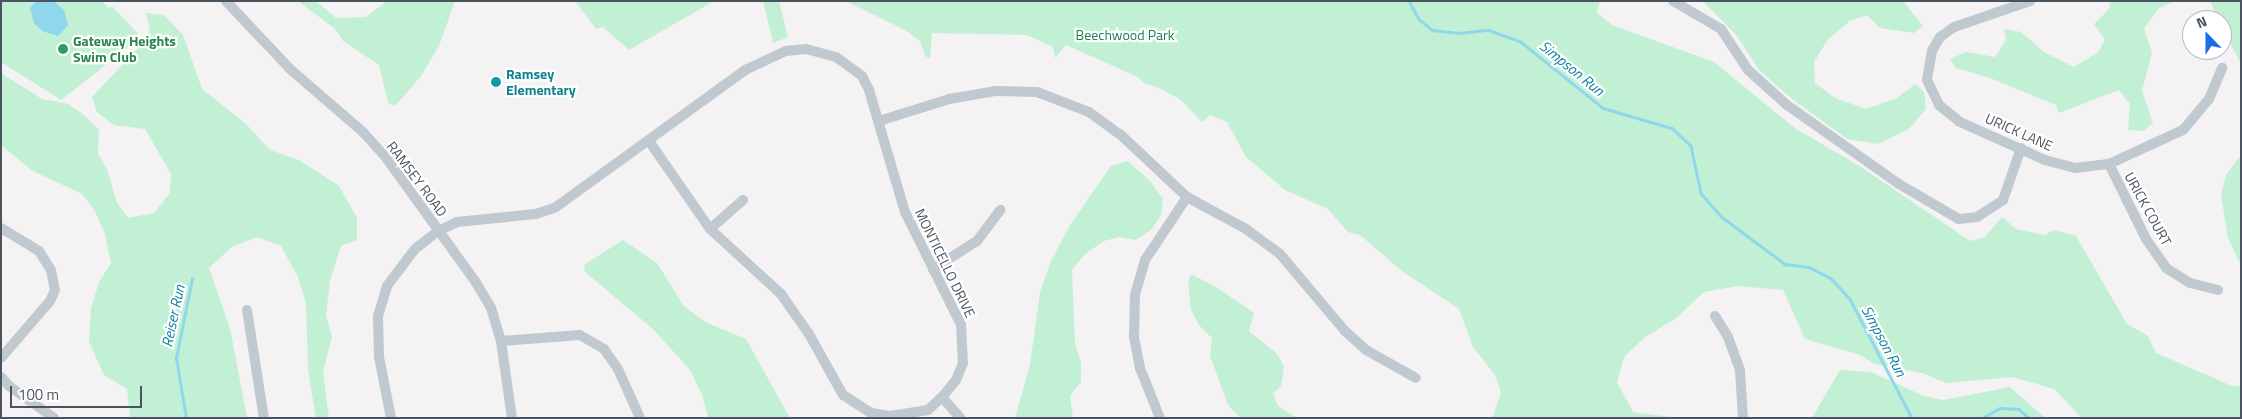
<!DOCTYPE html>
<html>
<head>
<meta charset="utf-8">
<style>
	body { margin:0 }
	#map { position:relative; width:2242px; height:419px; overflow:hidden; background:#f4f2f2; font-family:"Titillium Web",sans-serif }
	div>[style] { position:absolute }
	.green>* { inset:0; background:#c1f0d4 }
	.water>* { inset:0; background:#8fd7ed }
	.stream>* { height:2.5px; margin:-1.25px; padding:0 1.25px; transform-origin:1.25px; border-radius:1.25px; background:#8fd7ed }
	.street>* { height:10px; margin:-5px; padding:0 5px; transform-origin:5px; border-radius:5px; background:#c0c9d0 }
	.dots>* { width:14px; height:14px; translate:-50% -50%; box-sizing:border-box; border:2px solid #fff; border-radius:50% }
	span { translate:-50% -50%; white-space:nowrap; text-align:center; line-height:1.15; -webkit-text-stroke:4.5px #fff; paint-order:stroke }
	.park-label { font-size:14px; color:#18834f }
	.leisure-label { font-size:14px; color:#27864d; font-weight:700 }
	.left { translate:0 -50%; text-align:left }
	.culture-label { font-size:14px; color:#0d838f; font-weight:700 }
	.street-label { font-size:14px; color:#49545f }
	.water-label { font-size:15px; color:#0c7e9f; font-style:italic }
	.frame { position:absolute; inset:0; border:2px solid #49545f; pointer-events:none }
	.north { position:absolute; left:2182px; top:10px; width:50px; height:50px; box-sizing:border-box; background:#fff; border:1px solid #b6bbbf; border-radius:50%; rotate:338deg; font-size:14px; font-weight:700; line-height:20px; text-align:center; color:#49545f }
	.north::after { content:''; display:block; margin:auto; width:18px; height:22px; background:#1a6fe6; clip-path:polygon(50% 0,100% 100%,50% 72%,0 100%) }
	.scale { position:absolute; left:10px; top:386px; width:132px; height:22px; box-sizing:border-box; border:2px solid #49545f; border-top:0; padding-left:6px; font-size:15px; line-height:18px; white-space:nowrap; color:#49545f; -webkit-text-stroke:4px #fff; paint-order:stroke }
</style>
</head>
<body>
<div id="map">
	<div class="green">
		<div style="clip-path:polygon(1px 1px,102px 1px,109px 8px,112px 6px,141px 37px,61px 100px,1px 62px)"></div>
		<div style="clip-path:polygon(298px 1px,316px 1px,336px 18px,366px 17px,387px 1px,455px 1px,439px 46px,421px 76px,395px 106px,388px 103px,379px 65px,343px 41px,335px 29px)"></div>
		<div style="clip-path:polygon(575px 1px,714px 1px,629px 50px,603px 27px,596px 29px)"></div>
		<div style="clip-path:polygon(763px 1px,779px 1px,788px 37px,773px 43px)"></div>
		<div style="clip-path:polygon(846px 1px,1600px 1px,1597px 13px,1612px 25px,1714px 62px,1796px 129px,1858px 165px,1970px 241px,1985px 237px,2002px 217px,2016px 229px,2044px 235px,2055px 230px,2076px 236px,2127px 324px,2148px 336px,2156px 353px,2232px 386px,2241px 386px,2241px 418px,2082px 418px,2054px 389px,2013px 377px,1946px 383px,1922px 373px,1874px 364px,1860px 355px,1805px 339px,1783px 290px,1738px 286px,1704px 292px,1675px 319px,1645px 337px,1624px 357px,1617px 382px,1633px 412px,1677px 418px,1492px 418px,1501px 393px,1495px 375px,1473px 347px,1459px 309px,1402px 271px,1360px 235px,1348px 232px,1328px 209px,1285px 190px,1246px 157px,1227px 122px,1210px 115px,1202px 122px,1180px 99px,1157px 87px,1145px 84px,1138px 77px,1066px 45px,1055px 58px,1053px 47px,1027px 35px,932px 33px,930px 58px,926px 57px,920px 41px,905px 30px)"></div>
		<div style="clip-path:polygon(1703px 1px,1903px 1px,1923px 26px,1914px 33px,1880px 28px,1867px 15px,1850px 21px,1828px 39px,1814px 62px,1815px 83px,1835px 98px,1866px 109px,1897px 98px,1915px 84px,1924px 92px,1926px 109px,1909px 129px,1878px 144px,1847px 139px,1791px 98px,1759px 70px,1737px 36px)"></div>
		<div style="clip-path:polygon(2110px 1px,2175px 1px,2159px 8px,2144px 29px,2152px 53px,2142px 91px,2153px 123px,2143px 131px,2128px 130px,2130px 104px,2119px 90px,2059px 113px,2056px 105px,1990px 78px,1956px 68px,1950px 59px,1966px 52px,1995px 57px,2006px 40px,2004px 29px,2021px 32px,2044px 52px,2074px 67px,2098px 52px,2105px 40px,2094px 24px,2109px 9px)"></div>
		<div style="clip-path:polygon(2210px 1px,2241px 1px,2241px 64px,2222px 27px,2222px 20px,2219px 20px)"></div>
		<div style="clip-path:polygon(145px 13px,164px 15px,183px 35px,202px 89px,246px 124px,270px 150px,299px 160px,339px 186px,357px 218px,357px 240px,341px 246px,330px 281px,326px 315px,332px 337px,323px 371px,329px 418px,316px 418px,308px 370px,306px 303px,298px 277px,281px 246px,256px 237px,232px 247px,209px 268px,230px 328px,247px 418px,130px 418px,127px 389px,104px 375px,89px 342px,91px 308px,99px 282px,111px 263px,105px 234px,95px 211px,82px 194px,33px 171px,1px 145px,1px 73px,42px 99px,68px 104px,84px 115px,99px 130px,98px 153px,108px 172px,117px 203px,128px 218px,154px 213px,170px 193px,171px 174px,145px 129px,114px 125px,97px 112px,92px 97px,147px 39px,150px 26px)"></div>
		<div style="clip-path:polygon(2241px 155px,2241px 266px,2228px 238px,2221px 195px,2226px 175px)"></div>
		<div style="clip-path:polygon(1128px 161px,1151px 182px,1163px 199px,1161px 215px,1152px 229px,1136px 240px,1119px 237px,1104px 241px,1085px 254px,1072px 270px,1075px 343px,1081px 363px,1081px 382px,1070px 396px,1073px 418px,1015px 418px,1030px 365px,1040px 292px,1051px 261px,1070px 225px,1111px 166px)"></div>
		<div style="clip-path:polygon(623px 240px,657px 263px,684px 306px,705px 322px,746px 339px,790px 418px,708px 418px,703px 397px,690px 370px,653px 329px,585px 272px,584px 265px)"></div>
		<div style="clip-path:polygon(1191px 274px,1216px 287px,1254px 313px,1249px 331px,1276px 353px,1284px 366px,1281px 386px,1273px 394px,1278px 406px,1297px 418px,1240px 418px,1228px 405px,1210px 356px,1212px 338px,1199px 325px,1191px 310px,1188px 282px)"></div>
		<div style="clip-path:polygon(1840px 370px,1871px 372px,1924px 396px,1943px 400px,2010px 387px,2045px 418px,1812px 418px)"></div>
	</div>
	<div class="water">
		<div style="clip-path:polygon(36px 1px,55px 2px,64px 10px,68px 25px,58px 36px,42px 31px,34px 23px,30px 8px)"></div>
	</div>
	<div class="stream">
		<div style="left:1409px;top:1px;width:21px;rotate:61deg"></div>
		<div style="left:1419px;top:19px;width:17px;rotate:40deg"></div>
		<div style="left:1432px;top:30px;width:27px;rotate:6deg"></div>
		<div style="left:1459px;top:33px;width:30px;rotate:-6deg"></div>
		<div style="left:1489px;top:30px;width:33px;rotate:20deg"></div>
		<div style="left:1520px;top:41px;width:107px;rotate:38.9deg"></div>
		<div style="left:1603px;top:108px;width:72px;rotate:16.2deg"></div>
		<div style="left:1672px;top:128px;width:26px;rotate:43deg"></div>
		<div style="left:1691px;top:146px;width:48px;rotate:78deg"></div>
		<div style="left:1701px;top:193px;width:32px;rotate:49deg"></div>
		<div style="left:1722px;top:217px;width:79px;rotate:36.7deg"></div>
		<div style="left:1785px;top:264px;width:24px;rotate:7deg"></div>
		<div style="left:1809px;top:267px;width:25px;rotate:27deg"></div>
		<div style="left:1831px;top:278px;width:28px;rotate:48deg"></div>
		<div style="left:1850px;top:299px;width:134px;rotate:62.5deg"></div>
		<div style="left:186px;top:418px;width:61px;rotate:-99.5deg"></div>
		<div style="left:176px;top:358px;width:81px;rotate:-78.6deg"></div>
		<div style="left:1982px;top:418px;width:21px;rotate:-29deg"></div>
		<div style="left:2000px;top:408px;width:19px;rotate:3deg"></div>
		<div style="left:2019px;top:409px;width:13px;rotate:42deg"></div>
	</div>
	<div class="street">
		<div style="left:226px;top:1px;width:93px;rotate:46.7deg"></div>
		<div style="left:290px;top:69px;width:96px;rotate:40.8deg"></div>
		<div style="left:363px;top:132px;width:36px;rotate:48deg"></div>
		<div style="left:387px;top:159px;width:150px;rotate:54.2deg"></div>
		<div style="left:475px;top:281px;width:31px;rotate:59deg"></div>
		<div style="left:491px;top:308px;width:34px;rotate:73deg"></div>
		<div style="left:501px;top:341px;width:78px;rotate:81.9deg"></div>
		<div style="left:1673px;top:1px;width:56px;rotate:30.3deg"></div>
		<div style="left:1721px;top:29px;width:49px;rotate:56.6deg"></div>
		<div style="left:1748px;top:70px;width:52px;rotate:41.9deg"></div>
		<div style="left:1787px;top:105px;width:137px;rotate:35.2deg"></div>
		<div style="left:1899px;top:184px;width:69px;rotate:30.3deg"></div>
		<div style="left:1959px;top:219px;width:18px;rotate:-6deg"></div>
		<div style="left:1977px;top:217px;width:31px;rotate:-33deg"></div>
		<div style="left:2003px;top:200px;width:55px;rotate:-70.9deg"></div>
		<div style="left:2030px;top:1px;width:80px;rotate:161.1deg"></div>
		<div style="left:1954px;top:27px;width:17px;rotate:144deg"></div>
		<div style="left:1940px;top:37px;width:16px;rotate:120deg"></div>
		<div style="left:1932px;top:51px;width:29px;rotate:100deg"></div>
		<div style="left:1927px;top:80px;width:28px;rotate:64deg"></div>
		<div style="left:1939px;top:105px;width:27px;rotate:39deg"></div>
		<div style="left:1960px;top:122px;width:93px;rotate:24.1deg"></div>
		<div style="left:2045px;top:160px;width:31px;rotate:15deg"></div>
		<div style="left:2075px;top:168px;width:34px;rotate:-7deg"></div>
		<div style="left:2109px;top:164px;width:81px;rotate:-24.7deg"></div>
		<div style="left:2183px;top:130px;width:40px;rotate:-50deg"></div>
		<div style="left:2209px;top:99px;width:34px;rotate:-67deg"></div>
		<div style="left:879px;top:121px;width:73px;rotate:-17.4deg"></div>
		<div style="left:949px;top:99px;width:48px;rotate:-9.7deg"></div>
		<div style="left:996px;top:91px;width:41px;rotate:1.4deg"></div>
		<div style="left:1037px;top:92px;width:56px;rotate:21deg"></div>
		<div style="left:1089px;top:112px;width:39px;rotate:36deg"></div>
		<div style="left:1121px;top:135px;width:91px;rotate:43.2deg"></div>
		<div style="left:1187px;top:197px;width:67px;rotate:28.5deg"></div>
		<div style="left:1246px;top:229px;width:42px;rotate:36.3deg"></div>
		<div style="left:1280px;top:254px;width:101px;rotate:49.8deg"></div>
		<div style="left:1345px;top:331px;width:28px;rotate:42deg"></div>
		<div style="left:1366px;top:350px;width:57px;rotate:29.2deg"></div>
		<div style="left:2109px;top:164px;width:84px;rotate:63.7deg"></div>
		<div style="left:2146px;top:239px;width:35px;rotate:55deg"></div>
		<div style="left:2166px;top:268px;width:28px;rotate:32deg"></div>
		<div style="left:2190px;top:283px;width:29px;rotate:14deg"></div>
		<div style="left:1px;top:228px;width:44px;rotate:31.2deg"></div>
		<div style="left:39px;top:251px;width:22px;rotate:58deg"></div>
		<div style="left:51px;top:270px;width:20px;rotate:79deg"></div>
		<div style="left:55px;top:290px;width:12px;rotate:114deg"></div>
		<div style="left:50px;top:301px;width:75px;rotate:130.7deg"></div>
		<div style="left:710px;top:229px;width:44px;rotate:-41.3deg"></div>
		<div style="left:933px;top:269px;width:52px;rotate:-32.5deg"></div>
		<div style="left:977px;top:241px;width:39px;rotate:-53deg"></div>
		<div style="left:247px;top:310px;width:109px;rotate:81.1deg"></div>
		<div style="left:1715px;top:316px;width:25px;rotate:58deg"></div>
		<div style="left:1728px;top:337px;width:35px;rotate:70deg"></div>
		<div style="left:1740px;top:370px;width:48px;rotate:86.4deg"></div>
		<div style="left:501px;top:341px;width:79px;rotate:-4.3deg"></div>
		<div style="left:580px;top:335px;width:28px;rotate:30deg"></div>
		<div style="left:604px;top:349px;width:24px;rotate:55deg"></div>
		<div style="left:618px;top:369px;width:54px;rotate:65.8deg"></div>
		<div style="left:1px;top:377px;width:12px;rotate:48deg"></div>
		<div style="left:9px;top:386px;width:55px;rotate:35.4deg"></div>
		<div style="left:942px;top:397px;width:28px;rotate:49deg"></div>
		<div style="left:391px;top:418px;width:62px;rotate:-101.1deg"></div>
		<div style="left:379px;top:357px;width:41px;rotate:-91.4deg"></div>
		<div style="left:378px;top:316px;width:31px;rotate:-73deg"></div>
		<div style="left:387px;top:286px;width:46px;rotate:-52.9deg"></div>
		<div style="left:415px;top:249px;width:29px;rotate:-38deg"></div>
		<div style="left:438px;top:231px;width:21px;rotate:-25deg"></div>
		<div style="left:457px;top:222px;width:79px;rotate:-5.8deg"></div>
		<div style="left:536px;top:214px;width:21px;rotate:-19deg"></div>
		<div style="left:556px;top:207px;width:233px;rotate:-35.9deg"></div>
		<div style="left:745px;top:70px;width:45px;rotate:-24.9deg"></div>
		<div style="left:786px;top:51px;width:20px;rotate:-6deg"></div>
		<div style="left:806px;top:49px;width:31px;rotate:15deg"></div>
		<div style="left:836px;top:57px;width:32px;rotate:36deg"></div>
		<div style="left:862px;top:76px;width:16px;rotate:63deg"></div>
		<div style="left:869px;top:90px;width:127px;rotate:73.6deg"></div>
		<div style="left:905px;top:212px;width:126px;rotate:63.6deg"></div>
		<div style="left:961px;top:325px;width:38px;rotate:87deg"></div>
		<div style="left:963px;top:363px;width:18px;rotate:112deg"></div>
		<div style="left:956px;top:380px;width:22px;rotate:129deg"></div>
		<div style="left:942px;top:397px;width:19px;rotate:137deg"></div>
		<div style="left:928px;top:410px;width:38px;rotate:171deg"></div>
		<div style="left:890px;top:416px;width:19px;rotate:-171deg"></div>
		<div style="left:871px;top:413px;width:33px;rotate:-147deg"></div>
		<div style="left:843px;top:395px;width:70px;rotate:-119.1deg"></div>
		<div style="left:809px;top:334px;width:49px;rotate:-125deg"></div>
		<div style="left:781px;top:294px;width:96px;rotate:-137.5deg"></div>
		<div style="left:710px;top:229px;width:107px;rotate:-124.7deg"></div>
		<div style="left:1160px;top:418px;width:54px;rotate:-111.8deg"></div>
		<div style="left:1140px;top:368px;width:33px;rotate:-101deg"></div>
		<div style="left:1134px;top:336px;width:41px;rotate:-88.6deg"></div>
		<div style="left:1135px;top:295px;width:36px;rotate:-74deg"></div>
		<div style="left:1145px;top:260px;width:76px;rotate:-56.3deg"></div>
	</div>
	<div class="dots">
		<div style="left:63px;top:49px;background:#2e9e5b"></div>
		<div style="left:496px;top:82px;background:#0f9aa8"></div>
	</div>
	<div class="park-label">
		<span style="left:1125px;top:35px">Beechwood Park</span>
	</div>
	<div class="leisure-label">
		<span class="left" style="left:73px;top:49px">Gateway Heights<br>Swim Club</span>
	</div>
	<div class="culture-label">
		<span class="left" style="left:506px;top:82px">Ramsey<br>Elementary</span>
	</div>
	<div class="street-label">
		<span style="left:2019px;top:132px;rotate:24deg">URICK LANE</span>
		<span style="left:417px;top:179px;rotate:53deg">RAMSEY ROAD</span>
		<span style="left:2148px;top:209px;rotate:61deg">URICK COURT</span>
		<span style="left:945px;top:263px;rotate:64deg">MONTICELLO DRIVE</span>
	</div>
	<div class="water-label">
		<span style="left:1572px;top:68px;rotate:39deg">Simpson Run</span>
		<span style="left:173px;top:316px;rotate:-78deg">Reiser Run</span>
		<span style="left:1884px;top:341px;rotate:62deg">Simpson Run</span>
	</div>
	<div class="frame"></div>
	<div class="north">N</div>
	<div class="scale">100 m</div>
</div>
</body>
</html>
